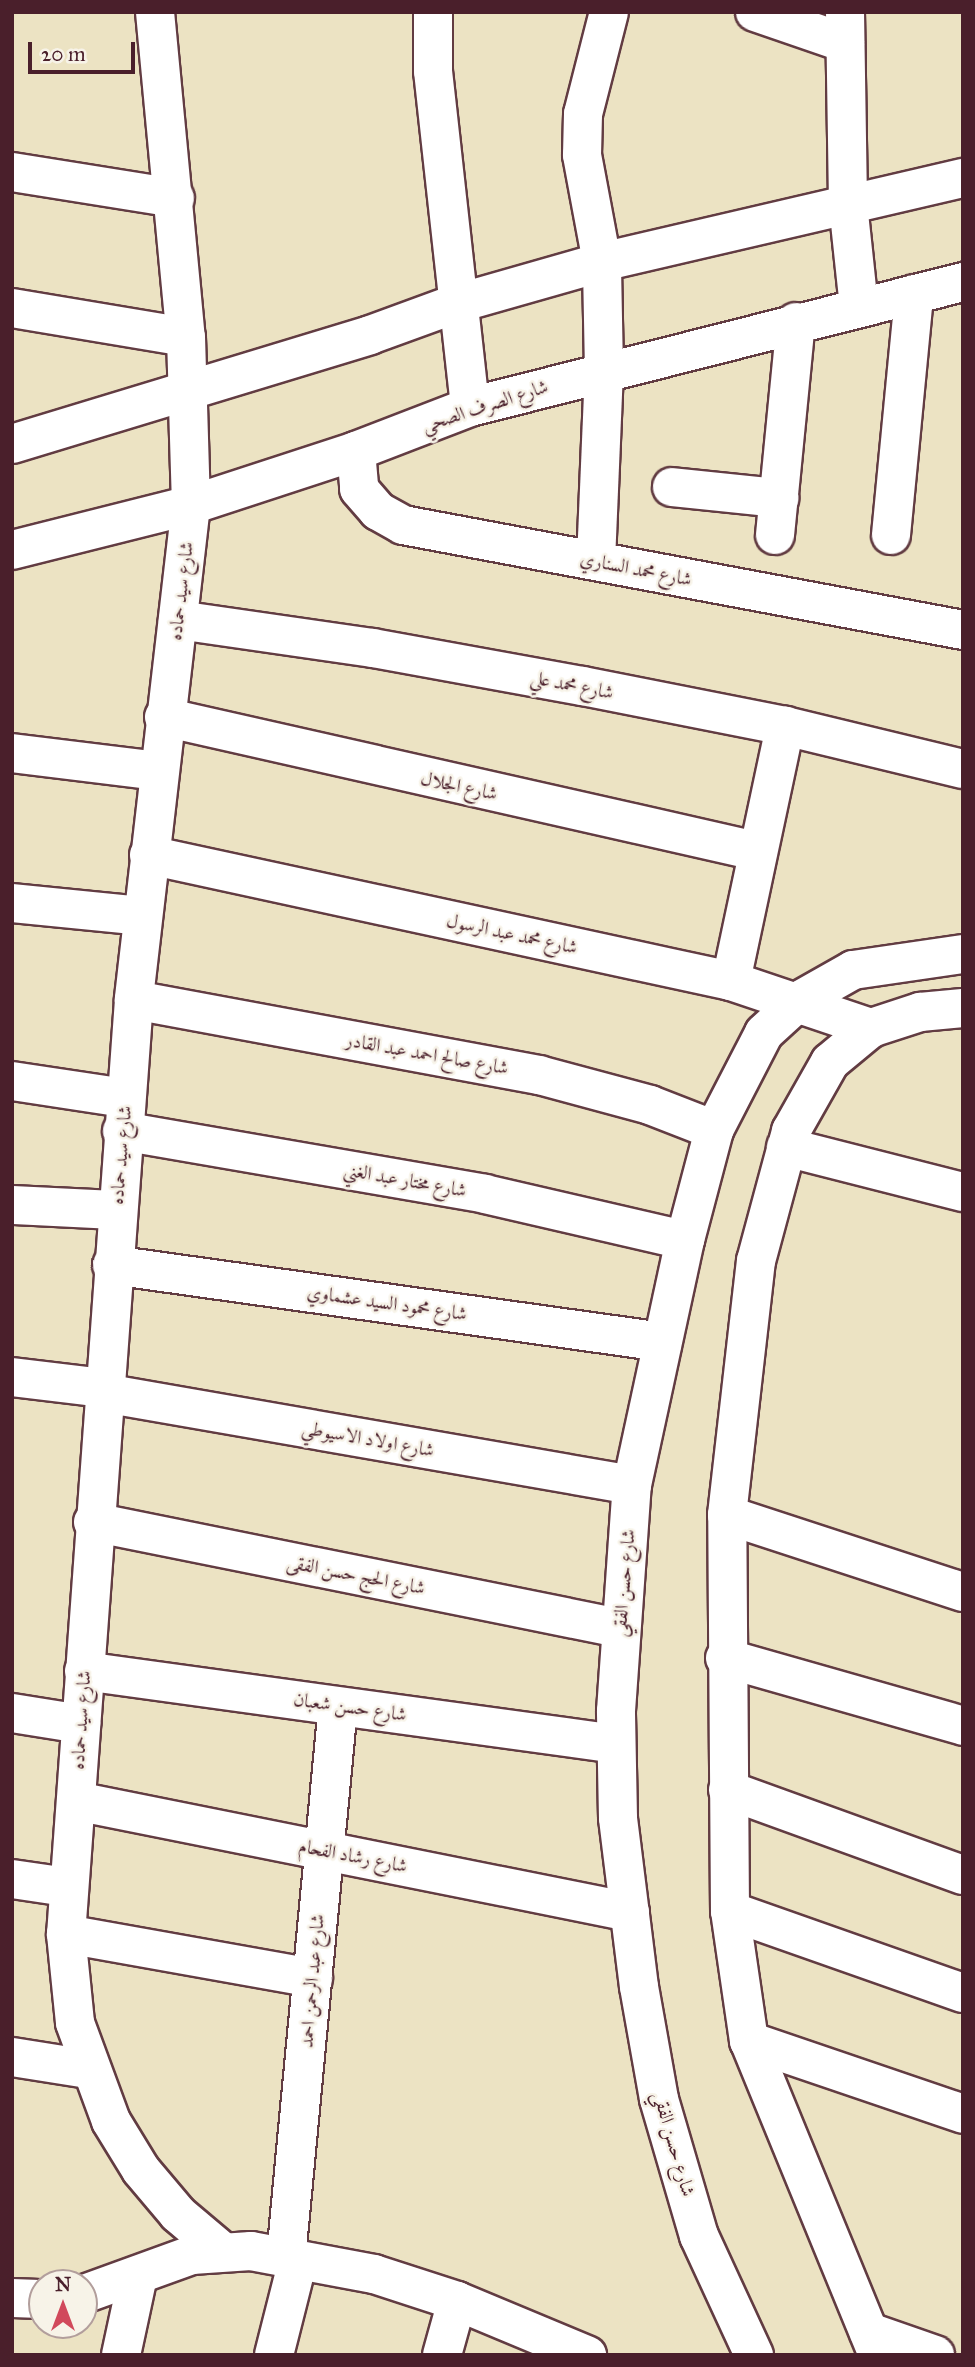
<!DOCTYPE html>
<html>
<head>
<meta charset="utf-8">
<style>
	body { margin:0 }
	#map { position:relative; width:975px; height:2367px; overflow:hidden; background:#ece3c3; font-family:"IM FELL Great Primer",Amiri,serif }
	div>[style] { position:absolute }
	.roads { filter:drop-shadow(2px 0 #623c42) drop-shadow(-2px 0 #623c42) drop-shadow(0 2px #623c42) drop-shadow(0 -2px #623c42) }
	.minor>* { height:38px; margin:-19px; padding:0 19px; transform-origin:19px; border-radius:19px; background:#fff }
	span { translate:-50% -50%; white-space:nowrap; text-align:center; line-height:1.15; -webkit-text-stroke:5px #f7f3e8; paint-order:stroke }
	.street-label { font-size:19px; color:#4a1f2b }
	.frame { position:absolute; inset:0; border:14px solid #4a1f2b; pointer-events:none }
	.north { position:absolute; left:28px; top:2269px; width:70px; height:70px; box-sizing:border-box; background:#f7f3e8; border:2px solid #b29e9c; border-radius:50%; rotate:0deg; font-size:19px; font-weight:700; line-height:28px; text-align:center; color:#4a1f2b }
	.north::after { content:''; display:block; margin:auto; width:24px; height:32px; background:#d1495b; clip-path:polygon(50% 0,100% 100%,50% 72%,0 100%) }
	.scale { position:absolute; left:28px; top:42px; width:107px; height:32px; box-sizing:border-box; border:4px solid #4a1f2b; border-top:0; padding-left:9px; font-size:21px; line-height:24px; white-space:nowrap; color:#4a1f2b; -webkit-text-stroke:5px #f7f3e8; paint-order:stroke }
</style>
</head>
<body>
<div id="map">
	<div class="roads">
		<div class="minor">
			<div style="left:155px;top:12px;width:326px;rotate:84.6deg"></div>
			<div style="left:186px;top:337px;width:168px;rotate:88.3deg"></div>
			<div style="left:191px;top:505px;width:498px;rotate:96.6deg"></div>
			<div style="left:134px;top:1000px;width:936px;rotate:94.16deg"></div>
			<div style="left:66px;top:1934px;width:89px;rotate:84.2deg"></div>
			<div style="left:75px;top:2023px;width:104px;rotate:69.8deg"></div>
			<div style="left:111px;top:2121px;width:57px;rotate:58.5deg"></div>
			<div style="left:141px;top:2170px;width:57px;rotate:49.9deg"></div>
			<div style="left:178px;top:2214px;width:57px;rotate:40.1deg"></div>
			<div style="left:433px;top:12px;width:59px;rotate:90deg"></div>
			<div style="left:433px;top:71px;width:338px;rotate:83.7deg"></div>
			<div style="left:755px;top:12px;width:95px;rotate:19deg"></div>
			<div style="left:845px;top:12px;width:192px;rotate:89.1deg"></div>
			<div style="left:848px;top:204px;width:104px;rotate:83.9deg"></div>
			<div style="left:12px;top:172px;width:165px;rotate:9.1deg"></div>
			<div style="left:12px;top:308px;width:176px;rotate:9.5deg"></div>
			<div style="left:12px;top:444px;width:374px;rotate:-16.9deg"></div>
			<div style="left:370px;top:335px;width:90px;rotate:-20deg"></div>
			<div style="left:455px;top:304px;width:153px;rotate:-15.9deg"></div>
			<div style="left:602px;top:262px;width:371px;rotate:-13.1deg"></div>
			<div style="left:356px;top:451px;width:38px;rotate:85deg"></div>
			<div style="left:359px;top:489px;width:29px;rotate:49deg"></div>
			<div style="left:378px;top:511px;width:29px;rotate:29deg"></div>
			<div style="left:403px;top:525px;width:570px;rotate:10.62deg"></div>
			<div style="left:672px;top:487px;width:108px;rotate:5.9deg"></div>
			<div style="left:775px;top:535px;width:214px;rotate:-84.4deg"></div>
			<div style="left:891px;top:535px;width:242px;rotate:-84.5deg"></div>
			<div style="left:12px;top:550px;width:185px;rotate:-14.1deg"></div>
			<div style="left:191px;top:505px;width:174px;rotate:-18.1deg"></div>
			<div style="left:356px;top:451px;width:122px;rotate:-21.1deg"></div>
			<div style="left:470px;top:407px;width:509px;rotate:-14.23deg"></div>
			<div style="left:596px;top:561px;width:190px;rotate:-87.6deg"></div>
			<div style="left:604px;top:371px;width:109px;rotate:-91.1deg"></div>
			<div style="left:602px;top:262px;width:109px;rotate:-100.6deg"></div>
			<div style="left:582px;top:155px;width:41px;rotate:-88.6deg"></div>
			<div style="left:583px;top:114px;width:105px;rotate:-75.7deg"></div>
			<div style="left:178px;top:620px;width:197px;rotate:8.2deg"></div>
			<div style="left:373px;top:648px;width:213px;rotate:10.3deg"></div>
			<div style="left:583px;top:686px;width:206px;rotate:11.2deg"></div>
			<div style="left:785px;top:726px;width:183px;rotate:13.6deg"></div>
			<div style="left:164px;top:717px;width:607px;rotate:12.75deg"></div>
			<div style="left:12px;top:753px;width:148px;rotate:7deg"></div>
			<div style="left:149px;top:855px;width:595px;rotate:12.22deg"></div>
			<div style="left:731px;top:981px;width:148px;rotate:18.6deg"></div>
			<div style="left:12px;top:903px;width:131px;rotate:5.7deg"></div>
			<div style="left:731px;top:981px;width:261px;rotate:-78deg"></div>
			<div style="left:134px;top:1000px;width:412px;rotate:10.5deg"></div>
			<div style="left:539px;top:1075px;width:115px;rotate:15.1deg"></div>
			<div style="left:650px;top:1105px;width:69px;rotate:21.3deg"></div>
			<div style="left:12px;top:1081px;width:114px;rotate:8.6deg"></div>
			<div style="left:122px;top:1131px;width:368px;rotate:9.8deg"></div>
			<div style="left:485px;top:1194px;width:205px;rotate:13deg"></div>
			<div style="left:786px;top:1147px;width:183px;rotate:14.3deg"></div>
			<div style="left:12px;top:1205px;width:104px;rotate:2.8deg"></div>
			<div style="left:112px;top:1265px;width:556px;rotate:7.96deg"></div>
			<div style="left:12px;top:1377px;width:93px;rotate:6.8deg"></div>
			<div style="left:104px;top:1393px;width:536px;rotate:9.88deg"></div>
			<div style="left:727px;top:1515px;width:248px;rotate:18.1deg"></div>
			<div style="left:93px;top:1522px;width:537px;rotate:11.39deg"></div>
			<div style="left:725px;top:1658px;width:248px;rotate:15.9deg"></div>
			<div style="left:84px;top:1671px;width:537px;rotate:7.81deg"></div>
			<div style="left:12px;top:1713px;width:70px;rotate:9.1deg"></div>
			<div style="left:728px;top:1790px;width:250px;rotate:19.9deg"></div>
			<div style="left:76px;top:1801px;width:565px;rotate:11.33deg"></div>
			<div style="left:12px;top:1879px;width:56px;rotate:8.3deg"></div>
			<div style="left:730px;top:1911px;width:247px;rotate:19.4deg"></div>
			<div style="left:66px;top:1934px;width:251px;rotate:10.1deg"></div>
			<div style="left:749px;top:2041px;width:226px;rotate:18.8deg"></div>
			<div style="left:12px;top:2057px;width:77px;rotate:9deg"></div>
			<div style="left:286px;top:2257px;width:553px;rotate:-84.61deg"></div>
			<div style="left:84px;top:2294px;width:115px;rotate:-19.9deg"></div>
			<div style="left:192px;top:2255px;width:59px;rotate:-3.9deg"></div>
			<div style="left:251px;top:2251px;width:125px;rotate:10.6deg"></div>
			<div style="left:374px;top:2274px;width:87px;rotate:18deg"></div>
			<div style="left:457px;top:2301px;width:141px;rotate:22.6deg"></div>
			<div style="left:12px;top:2298px;width:30px;rotate:2deg"></div>
			<div style="left:869px;top:2332px;width:70px;rotate:19.2deg"></div>
			<div style="left:121px;top:2355px;width:81px;rotate:-77.9deg"></div>
			<div style="left:274px;top:2355px;width:98px;rotate:-75.8deg"></div>
			<div style="left:442px;top:2355px;width:56px;rotate:-74.5deg"></div>
			<div style="left:754px;top:2355px;width:131px;rotate:-114.8deg"></div>
			<div style="left:699px;top:2236px;width:143px;rotate:-106.3deg"></div>
			<div style="left:659px;top:2099px;width:114px;rotate:-100.1deg"></div>
			<div style="left:639px;top:1987px;width:170px;rotate:-97.1deg"></div>
			<div style="left:618px;top:1818px;width:107px;rotate:-91.1deg"></div>
			<div style="left:616px;top:1711px;width:227px;rotate:-86deg"></div>
			<div style="left:632px;top:1485px;width:251px;rotate:-77.8deg"></div>
			<div style="left:685px;top:1240px;width:114px;rotate:-75.2deg"></div>
			<div style="left:714px;top:1130px;width:109px;rotate:-62.7deg"></div>
			<div style="left:764px;top:1033px;width:49px;rotate:-42.5deg"></div>
			<div style="left:800px;top:1000px;width:61px;rotate:-29.5deg"></div>
			<div style="left:853px;top:970px;width:111px;rotate:-8.3deg"></div>
			<div style="left:878px;top:2355px;width:339px;rotate:-112.3deg"></div>
			<div style="left:749px;top:2041px;width:131px;rotate:-98.3deg"></div>
			<div style="left:730px;top:1911px;width:396px;rotate:-90.4deg"></div>
			<div style="left:727px;top:1515px;width:256px;rotate:-83.5deg"></div>
			<div style="left:756px;top:1261px;width:135px;rotate:-74.9deg"></div>
			<div style="left:791px;top:1131px;width:79px;rotate:-60.5deg"></div>
			<div style="left:830px;top:1062px;width:53px;rotate:-39.7deg"></div>
			<div style="left:871px;top:1028px;width:52px;rotate:-18.1deg"></div>
			<div style="left:920px;top:1012px;width:43px;rotate:-5.3deg"></div>
		</div>
	</div>
	<div class="street-label">
		<span style="left:485px;top:406px;rotate:-18deg">شارع الصرف الصحي</span>
		<span style="left:636px;top:569px;rotate:11deg">شارع محمد السناري</span>
		<span style="left:181px;top:591px;rotate:-83deg">شارع سيد حماده</span>
		<span style="left:572px;top:685px;rotate:11deg">شارع محمد علي</span>
		<span style="left:459px;top:786px;rotate:12deg">شارع الجلال</span>
		<span style="left:512px;top:934px;rotate:12deg">شارع محمد عبد الرسول</span>
		<span style="left:427px;top:1054px;rotate:10deg">شارع صالح احمد عبد القادر</span>
		<span style="left:121px;top:1155px;rotate:-85deg">شارع سيد حماده</span>
		<span style="left:405px;top:1180px;rotate:10deg">شارع مختار عبد الغني</span>
		<span style="left:387px;top:1303px;rotate:8deg">شارع محمود السيد عشماوي</span>
		<span style="left:368px;top:1439px;rotate:10deg">شارع اولاد الاسيوطي</span>
		<span style="left:356px;top:1575px;rotate:11deg">شارع الحج حسن الفقى</span>
		<span style="left:624px;top:1583px;rotate:-85deg">شارع حسن الفقي</span>
		<span style="left:350px;top:1707px;rotate:8deg">شارع حسن شعبان</span>
		<span style="left:81px;top:1720px;rotate:-86deg">شارع سيد حماده</span>
		<span style="left:353px;top:1856px;rotate:11deg">شارع رشاد الفحام</span>
		<span style="left:312px;top:1981px;rotate:-85deg">شارع عبد الرحمن احمد</span>
		<span style="left:674px;top:2144px;rotate:74deg">شارع حسن الفقي</span>
	</div>
	<div class="frame"></div>
	<div class="north">N</div>
	<div class="scale">20 m</div>
</div>
</body>
</html>
